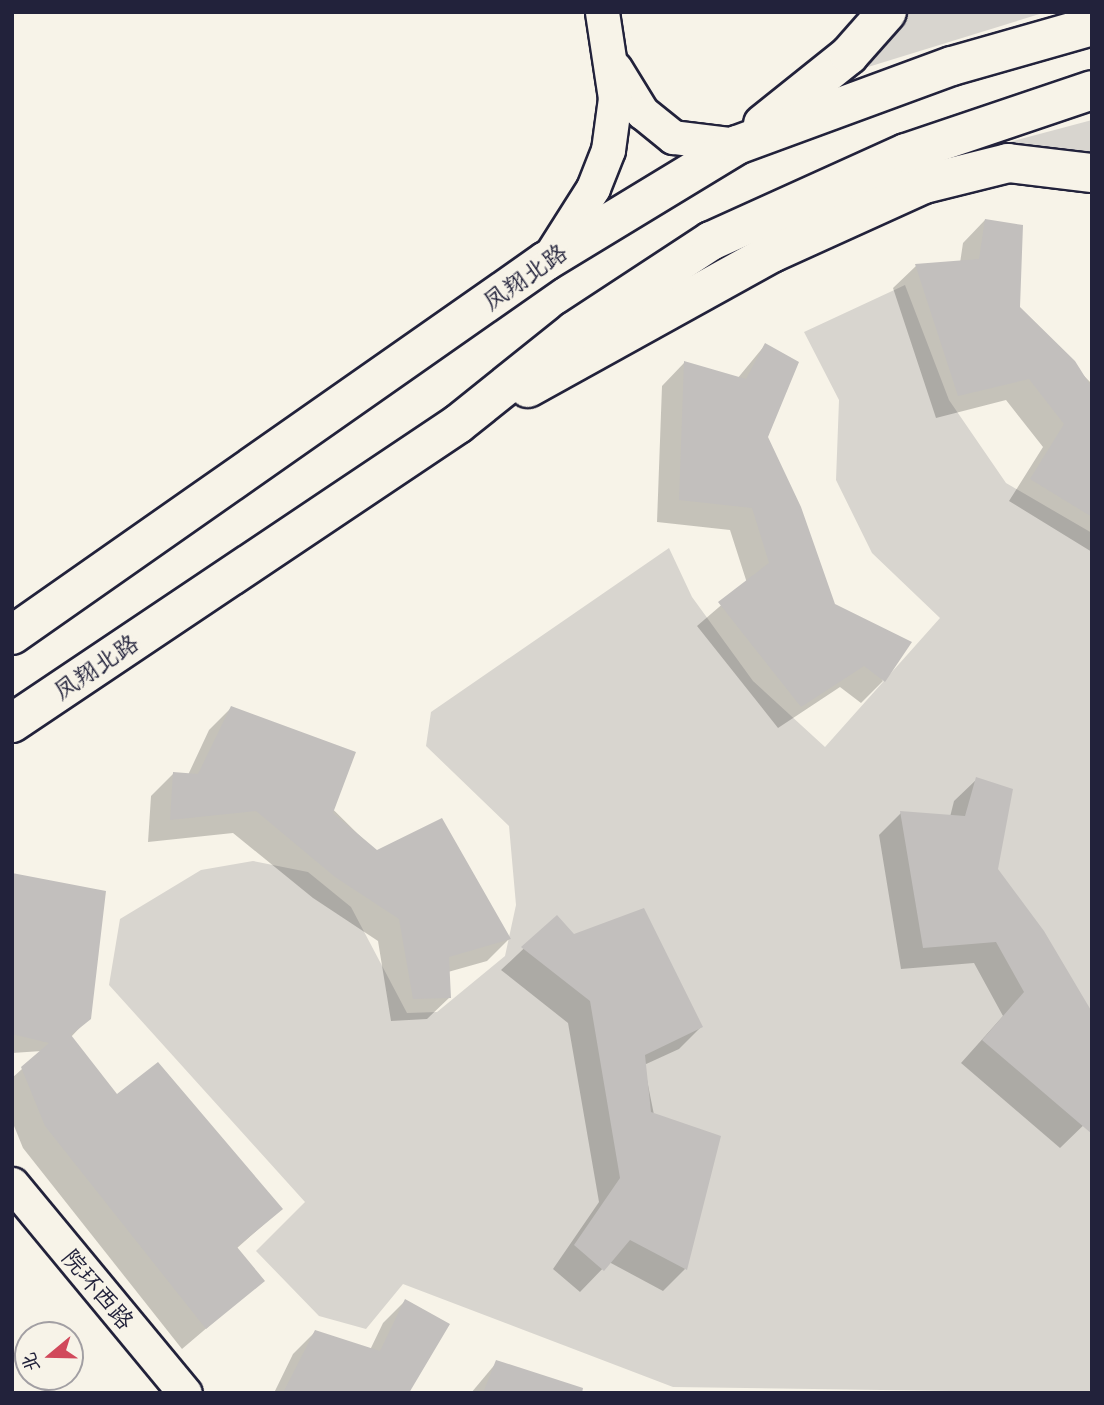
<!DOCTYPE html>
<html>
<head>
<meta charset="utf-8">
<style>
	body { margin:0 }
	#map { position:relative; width:1104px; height:1405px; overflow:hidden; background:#f7f3e8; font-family:Itim,"LXGW WenKai TC",sans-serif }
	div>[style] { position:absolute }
	.green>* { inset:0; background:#d8d5cf }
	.shadow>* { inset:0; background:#0003 }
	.building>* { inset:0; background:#c2bfbd }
	.roads { filter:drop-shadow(2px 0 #22223b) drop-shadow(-2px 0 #22223b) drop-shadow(0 2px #22223b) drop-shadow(0 -2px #22223b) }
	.minor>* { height:33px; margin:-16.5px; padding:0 16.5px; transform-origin:16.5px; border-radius:16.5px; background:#f7f3e8 }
	.major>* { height:38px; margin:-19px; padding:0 19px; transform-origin:19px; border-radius:19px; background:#f7f3e8 }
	span { translate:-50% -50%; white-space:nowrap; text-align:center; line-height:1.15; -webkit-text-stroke:6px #f7f3e8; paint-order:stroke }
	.street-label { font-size:24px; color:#22223b }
	.frame { position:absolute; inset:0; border:14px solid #22223b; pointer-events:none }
	.north { position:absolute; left:14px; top:1321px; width:70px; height:70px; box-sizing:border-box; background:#f7f3e8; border:2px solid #a29fa3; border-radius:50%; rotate:251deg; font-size:19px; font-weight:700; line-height:28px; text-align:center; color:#22223b }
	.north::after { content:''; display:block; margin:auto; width:24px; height:32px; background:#d1495b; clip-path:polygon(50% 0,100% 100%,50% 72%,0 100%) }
</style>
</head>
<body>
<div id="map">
	<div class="green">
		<div style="clip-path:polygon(902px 12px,1046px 12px,868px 67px)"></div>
		<div style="clip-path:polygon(1092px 120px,1092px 161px,985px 153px,994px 146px)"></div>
		<div style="clip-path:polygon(905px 285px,949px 400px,1006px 483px,1092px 533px,1092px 1393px,673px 1387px,403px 1284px,366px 1329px,319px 1316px,256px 1251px,305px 1202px,109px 985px,120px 919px,201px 870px,253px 861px,308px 872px,351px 907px,407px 1013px,437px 1012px,505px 956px,516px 905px,509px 826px,426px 746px,431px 712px,669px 548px,692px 597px,753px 681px,825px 747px,940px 618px,872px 553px,836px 480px,839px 400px,804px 332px)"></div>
	</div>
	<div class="shadow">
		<div style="clip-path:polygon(985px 220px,1018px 308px,1092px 384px,1092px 552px,1009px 501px,1043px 447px,1006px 400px,936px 418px,893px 288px,916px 266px,960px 263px,963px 243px)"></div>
		<div style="clip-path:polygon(765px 345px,766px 438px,833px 606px,883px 681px,861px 703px,840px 687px,778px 728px,697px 626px,747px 583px,730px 530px,657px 522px,662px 386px,684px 363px,737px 379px)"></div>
		<div style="clip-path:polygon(231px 708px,376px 852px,509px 939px,487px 961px,448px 972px,450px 997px,427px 1019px,391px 1021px,378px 941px,313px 898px,233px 833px,148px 842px,151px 796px,173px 774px,188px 775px,209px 730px)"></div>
		<div style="clip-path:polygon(977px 779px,996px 869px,1092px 1117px,1060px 1148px,961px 1063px,1003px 1016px,974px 963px,901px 969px,879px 835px,901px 813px,950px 817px,954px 801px)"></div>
		<div style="clip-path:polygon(12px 874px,89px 1018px,70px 1038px,117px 1097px,281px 1209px,236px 1249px,262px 1281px,182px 1349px,23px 1148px,12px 1121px,12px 1078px,42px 1051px,12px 1053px)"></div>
		<div style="clip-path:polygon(557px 917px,573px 936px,701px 1027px,679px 1049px,644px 1065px,685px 1269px,663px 1291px,609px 1262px,580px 1292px,553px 1269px,599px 1202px,568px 1023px,501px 970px)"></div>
		<div style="clip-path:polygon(405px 1301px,407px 1393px,274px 1393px,293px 1354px,315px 1332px,370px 1350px,383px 1323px)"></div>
		<div style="clip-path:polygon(497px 1362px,544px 1393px,471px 1393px)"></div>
	</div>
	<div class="building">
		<div style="clip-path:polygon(985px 219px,1023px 225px,1020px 307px,1075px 361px,1092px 388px,1092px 517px,1030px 479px,1064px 424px,1029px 379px,958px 396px,915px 264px,979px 259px)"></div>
		<div style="clip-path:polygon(765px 343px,799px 362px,768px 437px,801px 507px,835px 604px,912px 642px,885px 682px,864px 666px,801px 707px,718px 602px,769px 563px,752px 508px,679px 500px,684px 361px,746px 379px)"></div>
		<div style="clip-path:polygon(231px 706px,356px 752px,333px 813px,377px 850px,442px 818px,511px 939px,449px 957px,451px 998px,413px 999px,399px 919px,335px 877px,256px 811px,170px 820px,173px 772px,198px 774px)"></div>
		<div style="clip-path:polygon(976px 777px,1013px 789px,998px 869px,1044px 931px,1092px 1012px,1092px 1134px,982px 1040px,1024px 992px,996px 942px,923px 948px,900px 811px,965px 816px)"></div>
		<div style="clip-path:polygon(12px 873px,106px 891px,91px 1019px,71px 1035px,117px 1094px,158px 1062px,283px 1209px,237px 1247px,265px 1281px,206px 1329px,45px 1126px,21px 1067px,49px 1043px,12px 1034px)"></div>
		<div style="clip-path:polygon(644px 908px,703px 1027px,645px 1055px,651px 1112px,721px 1136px,687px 1270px,630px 1240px,604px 1271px,574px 1245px,620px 1178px,590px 1001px,521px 947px,557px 915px,574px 934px)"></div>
		<div style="clip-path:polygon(405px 1299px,450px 1324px,409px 1393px,283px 1393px,315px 1330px,380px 1351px)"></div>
		<div style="clip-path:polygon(496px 1360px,583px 1388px,582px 1393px,483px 1393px)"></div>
	</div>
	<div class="roads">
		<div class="minor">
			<div style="left:615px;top:68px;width:52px;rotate:58.5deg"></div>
			<div style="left:642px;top:112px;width:40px;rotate:39deg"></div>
			<div style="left:673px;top:137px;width:64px;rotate:7.1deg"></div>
			<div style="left:548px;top:259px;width:84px;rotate:-57.6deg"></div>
			<div style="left:593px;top:188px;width:41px;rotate:-68.5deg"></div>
			<div style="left:608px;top:150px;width:52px;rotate:-82.3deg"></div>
			<div style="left:615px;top:98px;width:87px;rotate:-98.6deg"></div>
			<div style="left:12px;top:1184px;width:271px;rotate:50.4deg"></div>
		</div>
		<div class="major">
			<div style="left:763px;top:124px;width:110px;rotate:-38.7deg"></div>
			<div style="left:849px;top:55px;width:57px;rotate:-48.5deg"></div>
			<div style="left:528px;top:388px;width:279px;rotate:-29deg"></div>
			<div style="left:772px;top:253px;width:167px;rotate:-24.4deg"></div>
			<div style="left:924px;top:184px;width:87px;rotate:-14deg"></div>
			<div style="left:1008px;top:163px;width:85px;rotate:6.8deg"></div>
			<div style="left:12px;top:635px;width:652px;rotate:-35.01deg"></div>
			<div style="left:546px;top:261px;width:223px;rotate:-31.3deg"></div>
			<div style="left:737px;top:145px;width:229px;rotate:-20.2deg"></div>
			<div style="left:952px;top:66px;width:146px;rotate:-15.9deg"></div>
			<div style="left:12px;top:723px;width:537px;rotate:-33.84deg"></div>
			<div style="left:458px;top:424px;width:149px;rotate:-38.7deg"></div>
			<div style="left:574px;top:331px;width:164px;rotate:-33.3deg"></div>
			<div style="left:711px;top:241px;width:214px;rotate:-24.3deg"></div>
			<div style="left:906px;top:153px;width:196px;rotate:-18.7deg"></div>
		</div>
	</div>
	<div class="street-label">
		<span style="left:525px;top:277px;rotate:-35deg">凤翔北路</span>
		<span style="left:96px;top:667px;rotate:-34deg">凤翔北路</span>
		<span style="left:98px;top:1289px;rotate:50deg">院环西路</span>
	</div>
	<div class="frame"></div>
	<div class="north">北</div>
</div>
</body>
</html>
